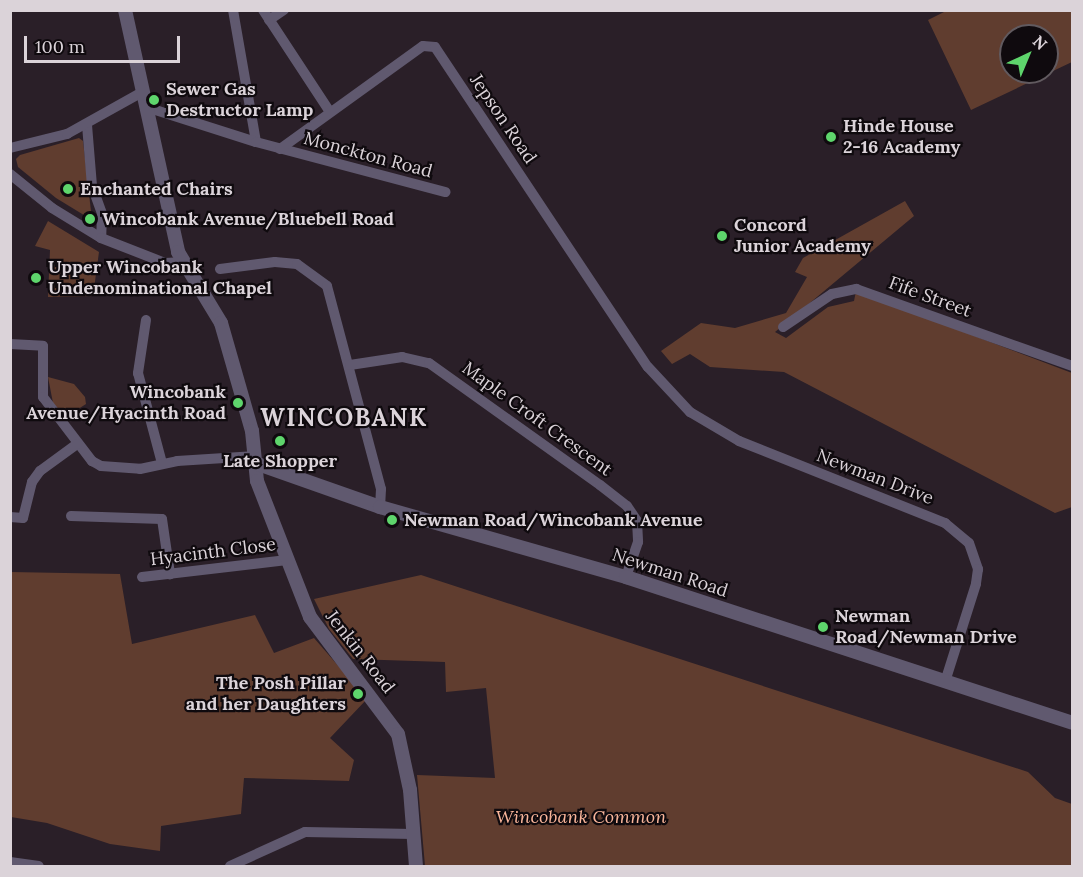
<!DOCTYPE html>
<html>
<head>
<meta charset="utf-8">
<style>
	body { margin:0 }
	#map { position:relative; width:1083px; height:877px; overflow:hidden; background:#2a1f28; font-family:Lora,serif }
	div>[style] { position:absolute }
	.green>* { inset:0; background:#603d2f }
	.minor>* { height:10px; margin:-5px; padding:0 5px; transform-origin:5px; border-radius:5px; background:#60596f }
	.tertiary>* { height:14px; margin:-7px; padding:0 7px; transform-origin:7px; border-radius:7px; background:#60596f }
	.dots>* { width:16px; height:16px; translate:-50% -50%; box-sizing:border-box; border:3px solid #0f0a0e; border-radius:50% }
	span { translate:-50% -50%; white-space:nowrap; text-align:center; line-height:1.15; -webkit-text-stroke:4.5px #0f0a0e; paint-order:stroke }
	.poi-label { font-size:18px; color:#dbd3d9; font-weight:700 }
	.left { translate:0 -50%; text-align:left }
	.right { translate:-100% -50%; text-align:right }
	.street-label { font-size:18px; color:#dbd3d9 }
	.park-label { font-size:18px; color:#fab69b; font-style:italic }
	.district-label { font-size:24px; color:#dbd3d9; font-weight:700; letter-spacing:1.5px }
	.frame { position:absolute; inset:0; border:12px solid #dbd3d9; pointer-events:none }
	.north { position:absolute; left:999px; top:24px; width:60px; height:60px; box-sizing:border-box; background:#0f0a0e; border:2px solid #615a5f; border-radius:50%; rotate:44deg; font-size:16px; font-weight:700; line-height:24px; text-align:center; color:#dbd3d9 }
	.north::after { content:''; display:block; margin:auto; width:21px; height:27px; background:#5ed56c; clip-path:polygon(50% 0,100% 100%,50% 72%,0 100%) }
	.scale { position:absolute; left:24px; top:36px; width:156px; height:27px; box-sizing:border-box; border:3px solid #dbd3d9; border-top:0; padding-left:8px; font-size:18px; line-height:21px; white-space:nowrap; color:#dbd3d9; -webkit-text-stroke:4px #0f0a0e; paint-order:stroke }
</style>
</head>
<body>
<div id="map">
	<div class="green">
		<div style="clip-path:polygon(evenodd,948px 10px,1072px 11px,1072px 62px,971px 110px,928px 20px,948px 10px,1011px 36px,1047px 36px,1047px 72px,1011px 72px,1011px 36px)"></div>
		<div style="clip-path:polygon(79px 138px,83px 141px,92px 220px,56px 198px,18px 167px,16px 159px,20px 155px)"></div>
		<div style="clip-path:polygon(905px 201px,914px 216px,775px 332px,786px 338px,828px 307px,854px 301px,856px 291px,1072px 373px,1072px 507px,1055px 513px,784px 372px,710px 367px,690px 354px,672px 364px,661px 351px,701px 323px,735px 328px,786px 313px,807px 277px,795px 272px,803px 258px)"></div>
		<div style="clip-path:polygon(48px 221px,99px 252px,93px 296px,48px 297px,50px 250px,35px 246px)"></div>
		<div style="clip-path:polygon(48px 377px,74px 384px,85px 397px,86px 404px,64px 418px,53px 403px)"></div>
		<div style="clip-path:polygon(10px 572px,120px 574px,132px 644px,255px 615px,274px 653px,314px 638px,367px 699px,330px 738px,354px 760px,349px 781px,244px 778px,241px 814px,161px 826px,160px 851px,110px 844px,47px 823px,11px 817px)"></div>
		<div style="clip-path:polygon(421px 575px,1028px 772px,1055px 798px,1072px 804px,1072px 866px,425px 866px,417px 775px,495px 778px,486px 688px,446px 692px,445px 662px,353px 659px,329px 629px,314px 599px)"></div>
	</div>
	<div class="minor">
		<div style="left:233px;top:10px;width:134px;rotate:80.1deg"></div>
		<div style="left:263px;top:10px;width:122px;rotate:56.7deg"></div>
		<div style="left:269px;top:20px;width:18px;rotate:-34deg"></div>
		<div style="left:146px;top:107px;width:115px;rotate:17.7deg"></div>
		<div style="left:256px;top:142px;width:196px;rotate:14.8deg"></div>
		<div style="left:87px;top:125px;width:61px;rotate:85.3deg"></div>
		<div style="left:92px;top:186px;width:30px;rotate:70deg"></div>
		<div style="left:102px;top:214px;width:24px;rotate:92deg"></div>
		<div style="left:10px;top:148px;width:59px;rotate:-13.8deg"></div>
		<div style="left:67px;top:134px;width:86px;rotate:-29.2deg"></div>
		<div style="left:280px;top:149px;width:176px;rotate:-35.8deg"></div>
		<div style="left:423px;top:46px;width:12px;rotate:5deg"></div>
		<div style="left:435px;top:47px;width:384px;rotate:56.4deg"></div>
		<div style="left:648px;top:367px;width:62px;rotate:47deg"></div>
		<div style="left:690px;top:412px;width:57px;rotate:30.6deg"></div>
		<div style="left:739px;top:441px;width:222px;rotate:21.7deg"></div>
		<div style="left:945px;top:523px;width:31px;rotate:40deg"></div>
		<div style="left:969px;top:543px;width:28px;rotate:71deg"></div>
		<div style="left:978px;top:569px;width:15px;rotate:98deg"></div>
		<div style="left:976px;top:584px;width:103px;rotate:107.6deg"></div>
		<div style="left:10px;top:174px;width:54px;rotate:39deg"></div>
		<div style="left:52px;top:208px;width:57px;rotate:31.5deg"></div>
		<div style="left:101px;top:238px;width:69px;rotate:21.3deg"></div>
		<div style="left:165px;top:263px;width:18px;rotate:-3deg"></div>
		<div style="left:220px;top:269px;width:55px;rotate:-7.3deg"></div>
		<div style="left:275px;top:262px;width:22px;rotate:5deg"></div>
		<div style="left:297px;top:264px;width:37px;rotate:36deg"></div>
		<div style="left:327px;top:286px;width:210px;rotate:75.1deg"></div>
		<div style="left:381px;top:489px;width:18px;rotate:93deg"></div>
		<div style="left:146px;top:320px;width:54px;rotate:98.6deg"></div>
		<div style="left:138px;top:373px;width:93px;rotate:75.1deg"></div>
		<div style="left:783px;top:327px;width:59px;rotate:-34deg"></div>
		<div style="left:832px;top:294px;width:25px;rotate:-12deg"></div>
		<div style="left:856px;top:289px;width:229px;rotate:19.6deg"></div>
		<div style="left:10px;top:344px;width:33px;rotate:3deg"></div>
		<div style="left:43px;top:346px;width:51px;rotate:90deg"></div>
		<div style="left:43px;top:397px;width:81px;rotate:52.6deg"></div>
		<div style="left:92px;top:461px;width:10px;rotate:29deg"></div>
		<div style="left:101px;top:466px;width:39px;rotate:4deg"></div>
		<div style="left:140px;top:469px;width:38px;rotate:-12deg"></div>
		<div style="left:177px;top:461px;width:79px;rotate:-3.6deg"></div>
		<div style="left:350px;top:365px;width:53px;rotate:-8.7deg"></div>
		<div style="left:402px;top:357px;width:28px;rotate:13deg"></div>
		<div style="left:429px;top:363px;width:210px;rotate:35.5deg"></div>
		<div style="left:600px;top:485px;width:34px;rotate:38deg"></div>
		<div style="left:627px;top:506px;width:18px;rotate:56deg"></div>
		<div style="left:637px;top:521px;width:21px;rotate:87deg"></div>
		<div style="left:638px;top:542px;width:37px;rotate:109deg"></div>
		<div style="left:71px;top:516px;width:91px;rotate:1.9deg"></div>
		<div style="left:162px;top:519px;width:56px;rotate:81.7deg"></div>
		<div style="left:10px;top:517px;width:13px;rotate:4deg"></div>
		<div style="left:23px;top:518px;width:37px;rotate:-76deg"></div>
		<div style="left:32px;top:482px;width:14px;rotate:-54deg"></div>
		<div style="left:40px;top:471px;width:46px;rotate:-36.1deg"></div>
		<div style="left:142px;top:577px;width:146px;rotate:-6.7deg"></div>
		<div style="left:10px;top:862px;width:29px;rotate:8deg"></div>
		<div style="left:230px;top:866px;width:82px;rotate:-24.4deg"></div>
		<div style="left:305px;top:832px;width:108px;rotate:1.1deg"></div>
	</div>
	<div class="tertiary">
		<div style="left:125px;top:10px;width:248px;rotate:77.6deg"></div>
		<div style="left:178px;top:252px;width:83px;rotate:58.8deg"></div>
		<div style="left:221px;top:323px;width:112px;rotate:74deg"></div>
		<div style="left:252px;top:431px;width:50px;rotate:84.3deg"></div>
		<div style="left:257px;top:481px;width:146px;rotate:68.7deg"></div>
		<div style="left:310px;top:617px;width:146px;rotate:53.1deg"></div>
		<div style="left:398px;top:734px;width:57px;rotate:77.9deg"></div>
		<div style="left:410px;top:790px;width:76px;rotate:85.5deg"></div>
		<div style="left:255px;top:463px;width:133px;rotate:19.4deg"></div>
		<div style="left:380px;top:507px;width:256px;rotate:15.9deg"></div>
		<div style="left:626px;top:577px;width:469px;rotate:18.1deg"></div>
	</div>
	<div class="dots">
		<div style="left:154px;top:100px;background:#5ed56c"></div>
		<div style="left:831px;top:137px;background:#5ed56c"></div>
		<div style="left:68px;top:189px;background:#5ed56c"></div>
		<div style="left:90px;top:219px;background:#5ed56c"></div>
		<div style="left:722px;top:236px;background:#5ed56c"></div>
		<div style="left:36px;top:278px;background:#5ed56c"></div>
		<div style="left:238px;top:403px;background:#5ed56c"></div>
		<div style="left:280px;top:441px;background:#5ed56c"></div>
		<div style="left:392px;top:520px;background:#5ed56c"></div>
		<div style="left:823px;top:627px;background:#5ed56c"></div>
		<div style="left:358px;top:694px;background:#5ed56c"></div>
	</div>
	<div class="poi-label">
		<span class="left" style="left:166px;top:100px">Sewer Gas<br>Destructor Lamp</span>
		<span class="left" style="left:843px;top:137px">Hinde House<br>2-16 Academy</span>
		<span class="left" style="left:80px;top:189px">Enchanted Chairs</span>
		<span class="left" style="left:102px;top:219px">Wincobank Avenue/Bluebell Road</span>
		<span class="left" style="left:734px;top:236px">Concord<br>Junior Academy</span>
		<span class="left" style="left:48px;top:278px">Upper Wincobank<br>Undenominational Chapel</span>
		<span class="right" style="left:226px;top:403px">Wincobank<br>Avenue/Hyacinth Road</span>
		<span style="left:280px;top:461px">Late Shopper</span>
		<span class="left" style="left:404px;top:520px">Newman Road/Wincobank Avenue</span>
		<span class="left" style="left:835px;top:627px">Newman<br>Road/Newman Drive</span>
		<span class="right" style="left:346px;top:694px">The Posh Pillar<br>and her Daughters</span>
	</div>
	<div class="street-label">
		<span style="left:503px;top:119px;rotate:56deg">Jepson Road</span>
		<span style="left:368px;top:155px;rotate:15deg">Monckton Road</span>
		<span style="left:930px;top:297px;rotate:20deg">Fife Street</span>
		<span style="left:537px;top:419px;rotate:36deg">Maple Croft Crescent</span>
		<span style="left:875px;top:477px;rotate:21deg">Newman Drive</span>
		<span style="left:213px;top:552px;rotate:-7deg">Hyacinth Close</span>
		<span style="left:670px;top:573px;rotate:18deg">Newman Road</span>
		<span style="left:360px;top:652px;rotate:52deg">Jenkin Road</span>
	</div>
	<div class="park-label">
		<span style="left:581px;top:817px">Wincobank Common</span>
	</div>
	<div class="district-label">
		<span style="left:344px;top:418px">WINCOBANK</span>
	</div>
	<div class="frame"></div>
	<div class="north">N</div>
	<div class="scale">100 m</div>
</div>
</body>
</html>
